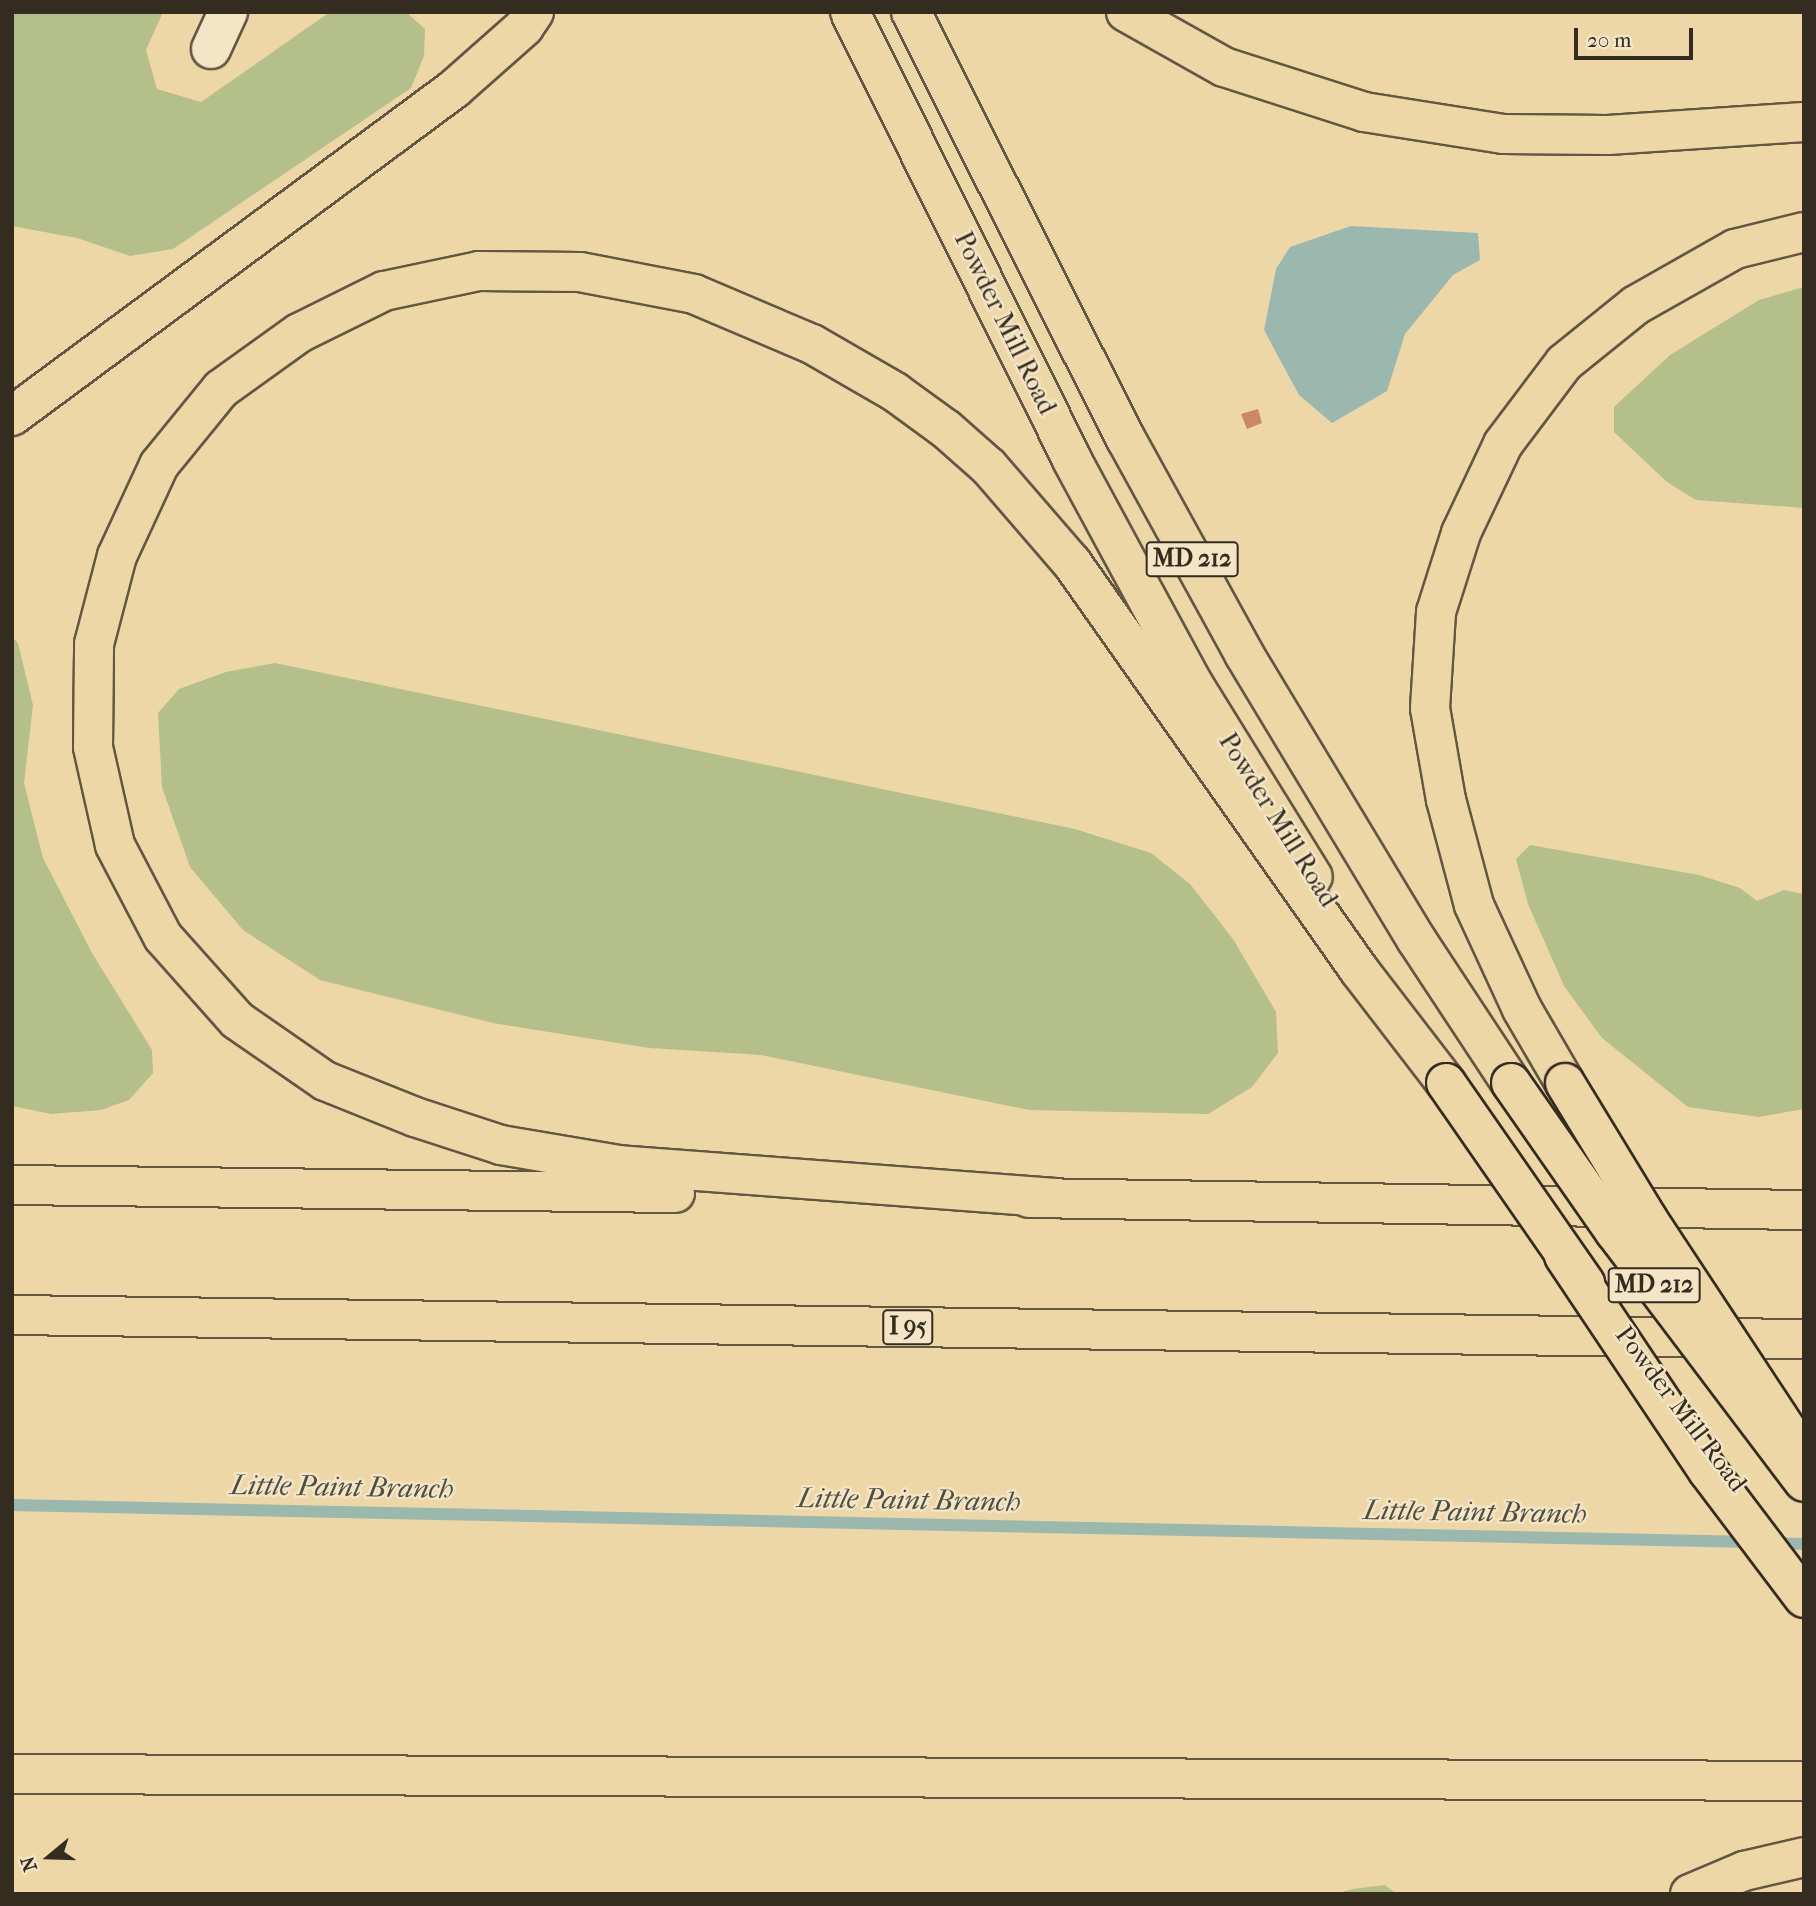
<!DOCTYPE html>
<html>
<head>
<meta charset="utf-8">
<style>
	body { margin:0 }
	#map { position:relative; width:1816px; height:1906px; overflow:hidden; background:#eed7a7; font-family:"IM FELL French Canon",serif }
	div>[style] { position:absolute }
	.green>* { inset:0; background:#b5bf89 }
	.water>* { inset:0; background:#9ab8ad }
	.stream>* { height:12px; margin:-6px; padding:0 6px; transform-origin:6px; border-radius:6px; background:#9ab8ad }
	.building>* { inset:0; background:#cc8765 }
	.roads { filter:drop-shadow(2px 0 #635742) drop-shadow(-2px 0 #635742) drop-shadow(0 2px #635742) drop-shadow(0 -2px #635742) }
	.minor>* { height:38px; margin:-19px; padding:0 19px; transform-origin:19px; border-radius:19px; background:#f4e5c6 }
	.major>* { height:38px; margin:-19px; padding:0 19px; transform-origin:19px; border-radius:19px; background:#eed7a7 }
	.highway>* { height:38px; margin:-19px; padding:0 19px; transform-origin:19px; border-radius:19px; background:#eed7a7 }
	.bridges { filter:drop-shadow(2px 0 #352c20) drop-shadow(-2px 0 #352c20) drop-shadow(0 2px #352c20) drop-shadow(0 -2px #352c20) }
	.major-bridge>* { height:38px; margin:-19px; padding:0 19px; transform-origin:19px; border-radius:19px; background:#eed7a7 }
	.highway-bridge>* { height:38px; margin:-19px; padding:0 19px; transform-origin:19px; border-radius:19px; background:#eed7a7 }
	span { translate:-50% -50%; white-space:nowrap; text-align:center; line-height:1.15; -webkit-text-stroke:5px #f4e5c6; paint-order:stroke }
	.shield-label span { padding:2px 5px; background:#f4e5c6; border:2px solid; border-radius:5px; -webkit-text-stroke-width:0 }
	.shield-label { font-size:24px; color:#352c20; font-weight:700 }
	.street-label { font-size:26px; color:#352c20 }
	.water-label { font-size:28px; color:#4e4f43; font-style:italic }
	.frame { position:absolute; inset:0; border:14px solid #352c20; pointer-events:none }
	.north { position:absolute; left:14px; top:1822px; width:70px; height:70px; -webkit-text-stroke:5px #f4e5c6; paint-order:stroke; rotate:251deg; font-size:19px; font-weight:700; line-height:28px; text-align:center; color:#352c20 }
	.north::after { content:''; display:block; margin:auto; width:24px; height:32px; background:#352c20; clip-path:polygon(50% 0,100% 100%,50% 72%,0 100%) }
	.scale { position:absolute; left:1574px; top:28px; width:119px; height:32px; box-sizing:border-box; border:4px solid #352c20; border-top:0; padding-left:9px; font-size:21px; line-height:24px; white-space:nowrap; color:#352c20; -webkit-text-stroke:5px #f4e5c6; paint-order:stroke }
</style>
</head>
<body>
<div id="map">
	<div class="green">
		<div style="clip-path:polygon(12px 12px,163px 12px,146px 50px,157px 89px,201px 102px,330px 12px,406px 12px,425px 29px,424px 56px,411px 88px,173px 249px,130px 256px,77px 238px,12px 226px)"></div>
		<div style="clip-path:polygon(1804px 287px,1804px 508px,1696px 500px,1667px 482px,1614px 432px,1614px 407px,1670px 355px,1759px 300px)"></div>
		<div style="clip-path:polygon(12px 637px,18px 643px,33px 705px,24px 783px,43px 858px,92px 953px,152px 1050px,153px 1073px,129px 1100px,101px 1110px,51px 1114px,12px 1106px)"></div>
		<div style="clip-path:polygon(275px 663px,1075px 829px,1151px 853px,1190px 884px,1233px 939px,1276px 1012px,1278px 1053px,1252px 1087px,1208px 1114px,1029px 1110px,761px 1055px,649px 1048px,493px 1023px,320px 980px,243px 930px,190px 867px,162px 787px,158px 713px,179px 689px,226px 672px)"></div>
		<div style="clip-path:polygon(1530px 845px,1699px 875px,1740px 888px,1757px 901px,1784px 890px,1804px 894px,1804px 1109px,1759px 1117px,1688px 1107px,1602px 1038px,1564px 986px,1528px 904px,1516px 859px)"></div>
		<div style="clip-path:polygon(1385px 1885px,1397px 1894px,1334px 1894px,1353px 1889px)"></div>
	</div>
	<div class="water">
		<div style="clip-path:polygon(1351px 226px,1478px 233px,1480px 260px,1453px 275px,1405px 334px,1387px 391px,1332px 423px,1299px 395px,1264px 330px,1276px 269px,1290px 247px)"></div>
	</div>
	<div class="stream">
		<div style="left:12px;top:1505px;width:1742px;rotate:1.22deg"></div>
		<div style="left:1773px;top:1543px;width:31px;rotate:2deg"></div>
	</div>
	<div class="building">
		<div style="clip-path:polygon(1258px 409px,1262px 423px,1247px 429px,1241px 414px)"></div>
	</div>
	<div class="roads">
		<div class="minor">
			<div style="left:211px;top:49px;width:41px;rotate:-65.3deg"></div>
		</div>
		<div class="major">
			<div style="left:850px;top:12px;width:500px;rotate:63.6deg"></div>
			<div style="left:1072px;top:460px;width:252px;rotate:61.6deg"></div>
			<div style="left:1192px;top:682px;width:229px;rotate:58.2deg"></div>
			<div style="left:911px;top:12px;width:478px;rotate:63.3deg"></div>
			<div style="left:1126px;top:439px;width:245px;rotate:61.2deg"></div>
			<div style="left:1244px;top:654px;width:333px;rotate:58.9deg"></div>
			<div style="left:1416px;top:939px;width:173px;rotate:56.6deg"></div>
		</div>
		<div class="highway">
			<div style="left:1126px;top:12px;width:112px;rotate:29.3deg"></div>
			<div style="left:1224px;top:67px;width:147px;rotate:17.8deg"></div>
			<div style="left:1364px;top:112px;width:141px;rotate:9deg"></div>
			<div style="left:1503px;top:134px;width:105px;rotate:0.5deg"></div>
			<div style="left:1608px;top:135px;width:196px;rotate:-3.8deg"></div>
			<div style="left:12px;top:416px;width:550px;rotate:-36.49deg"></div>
			<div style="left:454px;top:89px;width:94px;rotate:-41.5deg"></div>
			<div style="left:524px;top:27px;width:18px;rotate:-56deg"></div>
			<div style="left:1565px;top:1083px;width:86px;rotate:-120.2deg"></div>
			<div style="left:1522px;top:1009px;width:115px;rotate:-114.8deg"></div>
			<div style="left:1474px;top:905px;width:109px;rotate:-104.9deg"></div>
			<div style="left:1446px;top:800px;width:93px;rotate:-99.9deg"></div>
			<div style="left:1430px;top:708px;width:96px;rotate:-86.4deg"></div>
			<div style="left:1436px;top:612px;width:83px;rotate:-72.4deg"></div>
			<div style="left:1461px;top:533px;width:98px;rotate:-64.7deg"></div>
			<div style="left:1503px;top:444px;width:101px;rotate:-53deg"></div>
			<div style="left:1564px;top:363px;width:92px;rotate:-38.9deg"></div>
			<div style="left:1636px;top:305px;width:114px;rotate:-29.5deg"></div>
			<div style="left:1735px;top:249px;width:71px;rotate:-13.8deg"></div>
			<div style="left:12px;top:1185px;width:663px;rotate:0.69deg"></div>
			<div style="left:1029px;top:1198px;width:775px;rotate:0.89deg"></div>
			<div style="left:1056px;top:1198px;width:438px;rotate:-175.7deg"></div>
			<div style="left:619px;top:1165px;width:120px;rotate:-170.4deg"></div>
			<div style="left:501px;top:1145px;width:90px;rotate:-162deg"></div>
			<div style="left:415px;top:1117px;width:97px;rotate:-158.2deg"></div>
			<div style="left:325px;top:1081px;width:107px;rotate:-145.3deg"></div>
			<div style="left:237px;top:1020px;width:111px;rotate:-131.7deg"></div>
			<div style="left:163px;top:937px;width:104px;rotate:-117.6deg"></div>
			<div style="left:115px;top:845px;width:100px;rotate:-102.7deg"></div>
			<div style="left:93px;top:747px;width:103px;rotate:-89.4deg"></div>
			<div style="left:94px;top:644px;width:91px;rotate:-75.4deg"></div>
			<div style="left:117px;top:556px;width:100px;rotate:-65.2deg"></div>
			<div style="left:159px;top:465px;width:98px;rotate:-50.8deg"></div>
			<div style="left:221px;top:389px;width:96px;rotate:-35.7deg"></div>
			<div style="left:299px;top:333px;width:95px;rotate:-26.3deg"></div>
			<div style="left:384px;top:291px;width:97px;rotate:-11.9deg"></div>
			<div style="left:479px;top:271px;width:101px;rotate:0.6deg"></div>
			<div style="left:580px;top:272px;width:116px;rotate:10.9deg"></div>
			<div style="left:694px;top:294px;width:128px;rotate:23deg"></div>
			<div style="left:812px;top:344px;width:96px;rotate:30deg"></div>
			<div style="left:895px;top:392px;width:63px;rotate:36deg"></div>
			<div style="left:946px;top:429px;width:57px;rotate:41.5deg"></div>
			<div style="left:989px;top:467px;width:127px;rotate:49.2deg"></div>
			<div style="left:1072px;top:563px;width:498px;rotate:54.8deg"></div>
			<div style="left:1359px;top:970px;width:143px;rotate:52.4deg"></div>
			<div style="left:12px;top:1315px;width:1792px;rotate:0.77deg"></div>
			<div style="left:12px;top:1774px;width:1792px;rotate:0.22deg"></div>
			<div style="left:1690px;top:1894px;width:59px;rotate:-23.1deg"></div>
			<div style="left:1744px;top:1871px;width:62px;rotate:-13.1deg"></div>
		</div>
	</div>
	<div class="bridges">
		<div class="major-bridge">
			<div style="left:1446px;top:1083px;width:244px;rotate:55.2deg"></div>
			<div style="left:1511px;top:1083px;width:182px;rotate:55.1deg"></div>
			<div style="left:1615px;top:1232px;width:313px;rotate:52.9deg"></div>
		</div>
		<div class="highway-bridge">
			<div style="left:1565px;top:1083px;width:158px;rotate:58.7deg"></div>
			<div style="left:1647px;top:1218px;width:285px;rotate:56.6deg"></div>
			<div style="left:1564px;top:1256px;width:259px;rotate:56.2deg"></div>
			<div style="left:1708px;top:1471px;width:159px;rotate:52.9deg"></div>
		</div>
	</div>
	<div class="shield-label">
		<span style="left:1192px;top:559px">MD 212</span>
		<span style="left:1654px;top:1285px">MD 212</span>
		<span style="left:908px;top:1327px">I 95</span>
	</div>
	<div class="street-label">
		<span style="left:1005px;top:323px;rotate:64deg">Powder Mill Road</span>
		<span style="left:1278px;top:820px;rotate:58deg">Powder Mill Road</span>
		<span style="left:1681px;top:1409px;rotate:53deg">Powder Mill Road</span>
	</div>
	<div class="water-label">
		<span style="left:342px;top:1487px;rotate:1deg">Little Paint Branch</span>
		<span style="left:909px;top:1500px;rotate:1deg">Little Paint Branch</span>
		<span style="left:1475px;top:1512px;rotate:1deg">Little Paint Branch</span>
	</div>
	<div class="frame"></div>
	<div class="north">N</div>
	<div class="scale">20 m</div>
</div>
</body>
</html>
